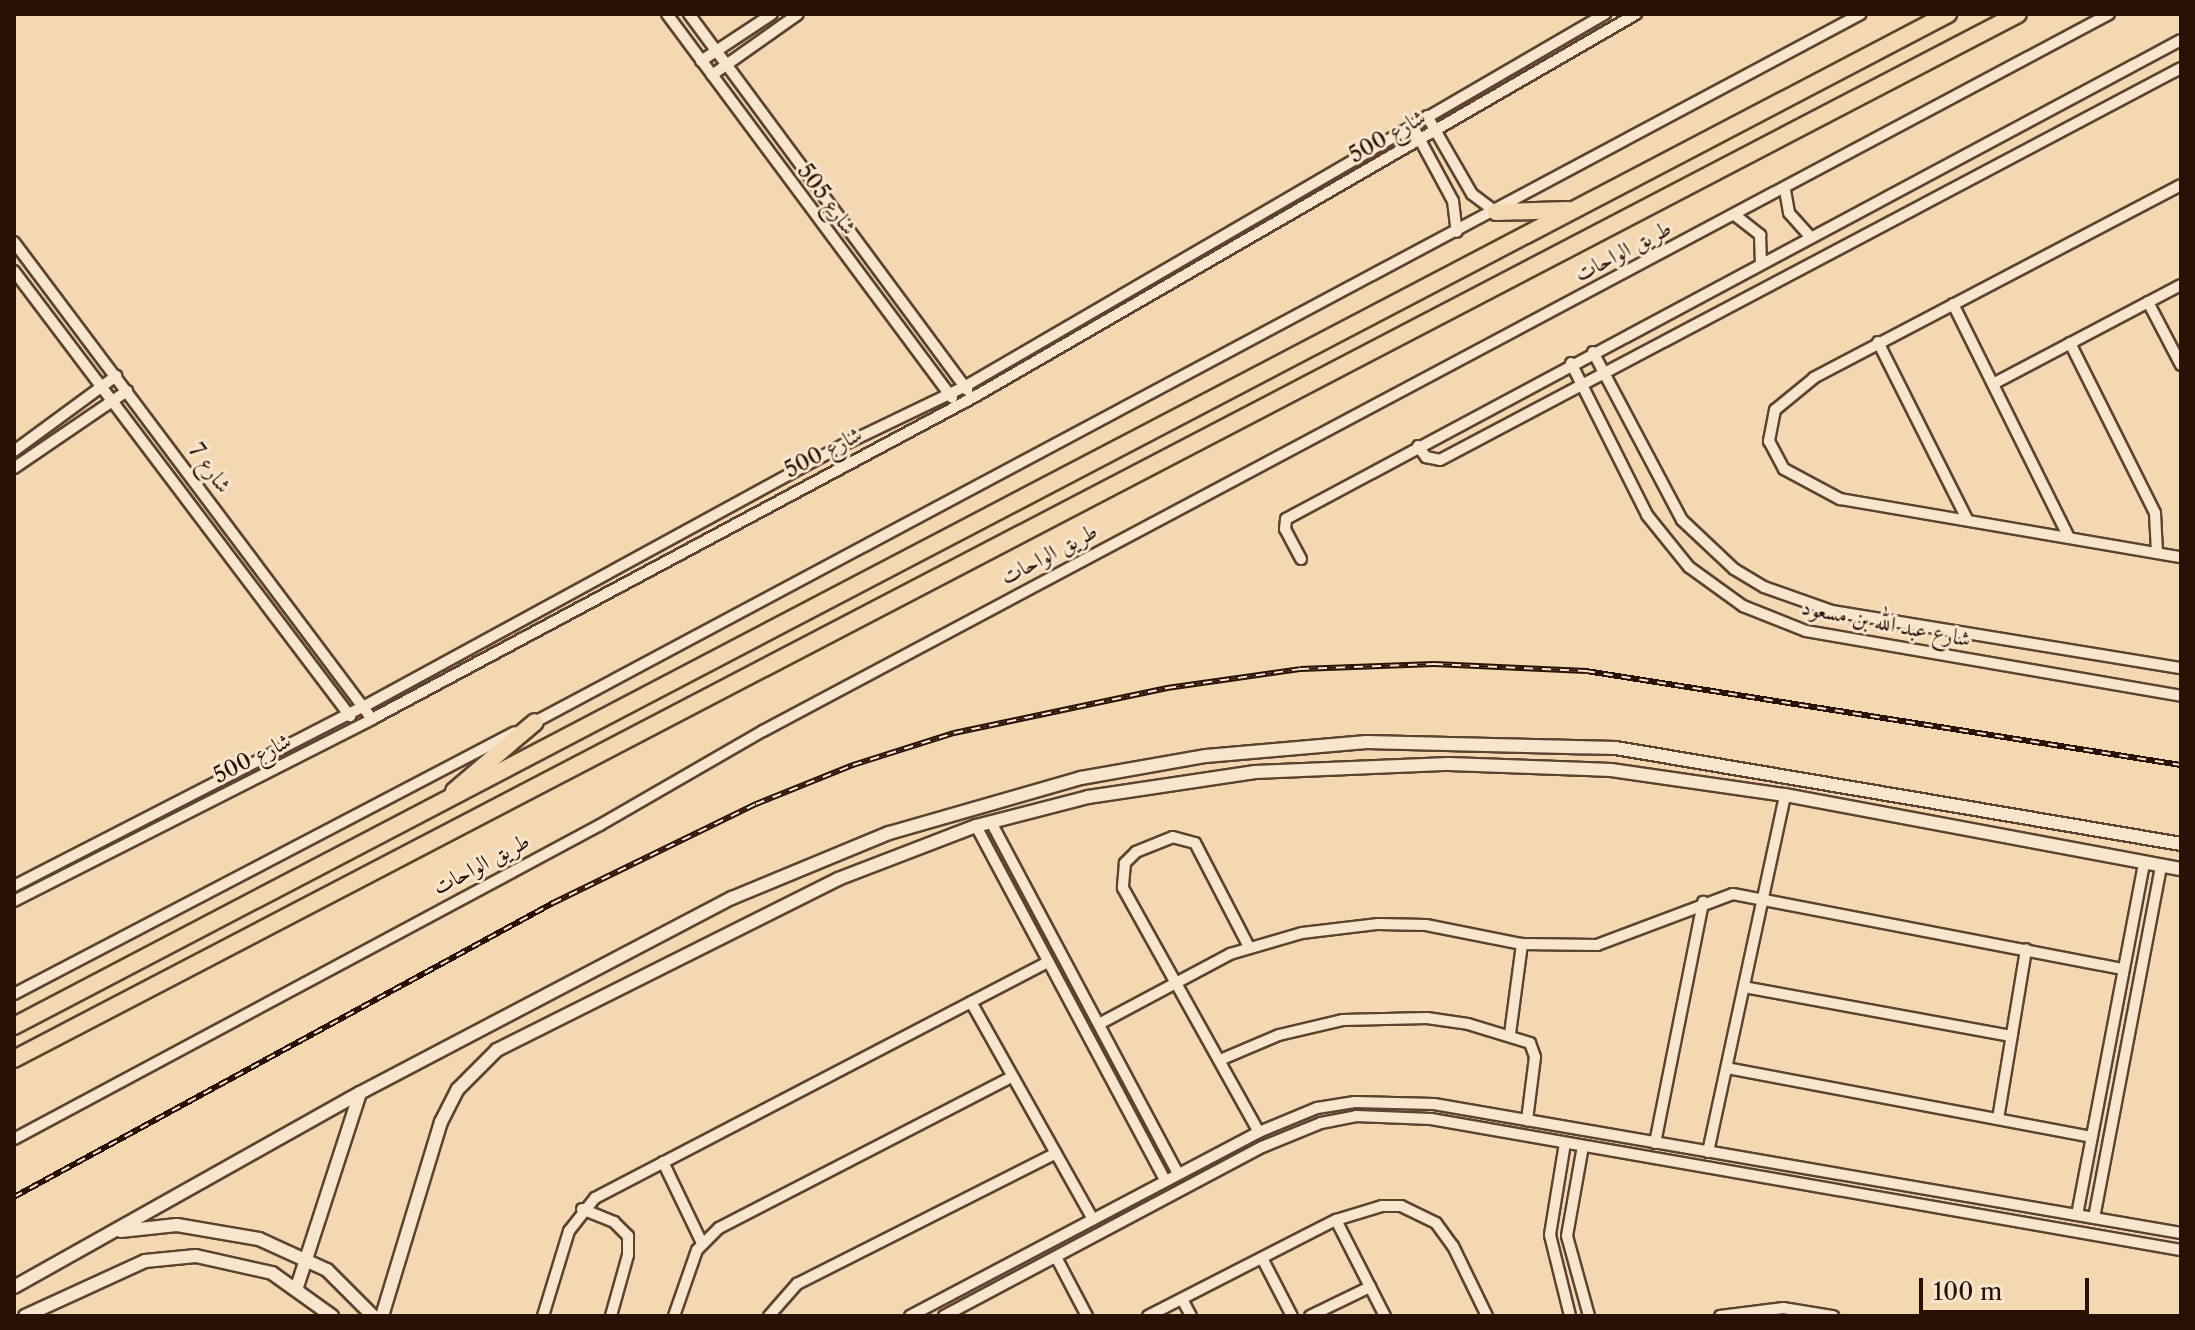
<!DOCTYPE html>
<html>
<head>
<meta charset="utf-8">
<style>
	body { margin:0 }
	#map { position:relative; width:2195px; height:1330px; overflow:hidden; background:#f3d8b2; font-family:"Libre Caslon Text",Amiri,serif }
	div>[style] { position:absolute }
	.roads { filter:drop-shadow(2px 0 #5c4331) drop-shadow(-2px 0 #5c4331) drop-shadow(0 2px #5c4331) drop-shadow(0 -2px #5c4331) }
	.minor>* { height:10px; margin:-5px; padding:0 5px; transform-origin:5px; border-radius:5px; background:#f7e6cd }
	.tertiary>* { height:12px; margin:-6px; padding:0 6px; transform-origin:6px; border-radius:6px; background:#f7e6cd }
	.trunk>* { height:16px; margin:-8px; padding:0 8px; transform-origin:8px; border-radius:8px; background:#f3d8b2 }
	.rail>* { height:6px; margin-top:-3px; transform-origin:0; background:repeating-linear-gradient(90deg,#f7e6cd 0 9px,#291106 0 18px); box-sizing:border-box; border-block:2px solid #291106 }
	span { translate:-50% -50%; white-space:nowrap; text-align:center; line-height:1.15; -webkit-text-stroke:6px #f7e6cd; paint-order:stroke }
	.street-label { font-size:22px; color:#291106 }
	.frame { position:absolute; inset:0; border:16px solid #291106; pointer-events:none }
	.scale { position:absolute; left:1919px; top:1278px; width:170px; height:36px; box-sizing:border-box; border:4px solid #291106; border-top:0; padding-left:10px; font-size:24px; line-height:28px; white-space:nowrap; color:#291106; -webkit-text-stroke:6px #f7e6cd; paint-order:stroke }
</style>
</head>
<body>
<div id="map">
	<div class="roads">
		<div class="minor">
			<div style="left:667px;top:14px;width:478px;rotate:53.4deg"></div>
			<div style="left:689px;top:14px;width:468px;rotate:53.5deg"></div>
			<div style="left:701px;top:61px;width:85px;rotate:-33.5deg"></div>
			<div style="left:712px;top:75px;width:105px;rotate:-35.3deg"></div>
			<div style="left:1427px;top:116px;width:90px;rotate:60deg"></div>
			<div style="left:1472px;top:194px;width:30px;rotate:37deg"></div>
			<div style="left:1412px;top:125px;width:86px;rotate:61.7deg"></div>
			<div style="left:1453px;top:201px;width:31px;rotate:83deg"></div>
			<div style="left:2181px;top:185px;width:415px;rotate:152.3deg"></div>
			<div style="left:1814px;top:378px;width:50px;rotate:140.6deg"></div>
			<div style="left:1775px;top:410px;width:32px;rotate:101deg"></div>
			<div style="left:1769px;top:441px;width:32px;rotate:62deg"></div>
			<div style="left:1784px;top:469px;width:64px;rotate:28.2deg"></div>
			<div style="left:1840px;top:499px;width:346px;rotate:9.7deg"></div>
			<div style="left:1785px;top:190px;width:23px;rotate:80deg"></div>
			<div style="left:1789px;top:213px;width:31px;rotate:48deg"></div>
			<div style="left:1736px;top:216px;width:31px;rotate:38deg"></div>
			<div style="left:1760px;top:235px;width:29px;rotate:88deg"></div>
			<div style="left:14px;top:242px;width:596px;rotate:53.11deg"></div>
			<div style="left:14px;top:271px;width:558px;rotate:52.95deg"></div>
			<div style="left:2148px;top:302px;width:71px;rotate:62.4deg"></div>
			<div style="left:1953px;top:304px;width:261px;rotate:63.6deg"></div>
			<div style="left:1878px;top:342px;width:198px;rotate:63.3deg"></div>
			<div style="left:2070px;top:343px;width:190px;rotate:63.4deg"></div>
			<div style="left:2155px;top:513px;width:40px;rotate:87.1deg"></div>
			<div style="left:1593px;top:352px;width:190px;rotate:62.1deg"></div>
			<div style="left:1682px;top:520px;width:71px;rotate:43.3deg"></div>
			<div style="left:1734px;top:569px;width:35px;rotate:31deg"></div>
			<div style="left:1764px;top:587px;width:72px;rotate:19.4deg"></div>
			<div style="left:1832px;top:611px;width:354px;rotate:9.3deg"></div>
			<div style="left:1571px;top:363px;width:170px;rotate:63.4deg"></div>
			<div style="left:1647px;top:515px;width:67px;rotate:51.1deg"></div>
			<div style="left:1689px;top:567px;width:67px;rotate:35.8deg"></div>
			<div style="left:1743px;top:606px;width:68px;rotate:21.6deg"></div>
			<div style="left:1806px;top:631px;width:381px;rotate:9.8deg"></div>
			<div style="left:1993px;top:384px;width:212px;rotate:-27.8deg"></div>
			<div style="left:1418px;top:446px;width:14px;rotate:54deg"></div>
			<div style="left:1426px;top:457px;width:14px;rotate:12deg"></div>
			<div style="left:1440px;top:460px;width:838px;rotate:-27.88deg"></div>
			<div style="left:14px;top:451px;width:127px;rotate:-36.3deg"></div>
			<div style="left:14px;top:468px;width:137px;rotate:-34.3deg"></div>
			<div style="left:1301px;top:559px;width:34px;rotate:-118deg"></div>
			<div style="left:1285px;top:529px;width:10px;rotate:-84deg"></div>
			<div style="left:1286px;top:519px;width:1015px;rotate:-28.16deg"></div>
			<div style="left:533px;top:723px;width:1505px;rotate:-28.1deg"></div>
			<div style="left:991px;top:822px;width:398px;rotate:62deg"></div>
			<div style="left:976px;top:826px;width:401px;rotate:61.9deg"></div>
			<div style="left:14px;top:886px;width:392px;rotate:-27.2deg"></div>
			<div style="left:363px;top:707px;width:547px;rotate:-28.63deg"></div>
			<div style="left:843px;top:445px;width:134px;rotate:-25.6deg"></div>
			<div style="left:964px;top:387px;width:742px;rotate:-30.2deg"></div>
			<div style="left:14px;top:901px;width:402px;rotate:-26.9deg"></div>
			<div style="left:372px;top:719px;width:683px;rotate:-28.14deg"></div>
			<div style="left:974px;top:397px;width:765px;rotate:-30.05deg"></div>
			<div style="left:1249px;top:947px;width:117px;rotate:-117.4deg"></div>
			<div style="left:1195px;top:843px;width:23px;rotate:-165deg"></div>
			<div style="left:1173px;top:837px;width:40px;rotate:158deg"></div>
			<div style="left:1136px;top:852px;width:16px;rotate:135deg"></div>
			<div style="left:1125px;top:863px;width:25px;rotate:95deg"></div>
			<div style="left:1123px;top:888px;width:279px;rotate:60.9deg"></div>
			<div style="left:1744px;top:987px;width:272px;rotate:10.4deg"></div>
			<div style="left:14px;top:994px;width:565px;rotate:-27.61deg"></div>
			<div style="left:971px;top:1002px;width:249px;rotate:60.7deg"></div>
			<div style="left:1099px;top:1024px;width:149px;rotate:-28.1deg"></div>
			<div style="left:1230px;top:954px;width:75px;rotate:-16.3deg"></div>
			<div style="left:1302px;top:933px;width:77px;rotate:-6.8deg"></div>
			<div style="left:1378px;top:924px;width:48px;rotate:1.2deg"></div>
			<div style="left:1426px;top:925px;width:98px;rotate:11.2deg"></div>
			<div style="left:1522px;top:944px;width:75px;rotate:0.8deg"></div>
			<div style="left:1597px;top:945px;width:145px;rotate:-20.6deg"></div>
			<div style="left:1733px;top:894px;width:397px;rotate:10.9deg"></div>
			<div style="left:1510px;top:1034px;width:91px;rotate:-82.4deg"></div>
			<div style="left:1220px;top:1060px;width:64px;rotate:-23deg"></div>
			<div style="left:1279px;top:1035px;width:66px;rotate:-13.2deg"></div>
			<div style="left:1343px;top:1020px;width:84px;rotate:-1.4deg"></div>
			<div style="left:1427px;top:1018px;width:41px;rotate:8.3deg"></div>
			<div style="left:1468px;top:1024px;width:65px;rotate:17deg"></div>
			<div style="left:1530px;top:1043px;width:15px;rotate:70deg"></div>
			<div style="left:1535px;top:1057px;width:64px;rotate:97.2deg"></div>
			<div style="left:1727px;top:1068px;width:371px;rotate:10.7deg"></div>
			<div style="left:1998px;top:1119px;width:172px;rotate:-80.6deg"></div>
			<div style="left:14px;top:1139px;width:665px;rotate:-28.18deg"></div>
			<div style="left:600px;top:825px;width:188px;rotate:-30deg"></div>
			<div style="left:763px;top:731px;width:1525px;rotate:-28.04deg"></div>
			<div style="left:1565px;top:1143px;width:93px;rotate:99.3deg"></div>
			<div style="left:1550px;top:1235px;width:83px;rotate:76.1deg"></div>
			<div style="left:1655px;top:1143px;width:246px;rotate:-78.7deg"></div>
			<div style="left:1583px;top:1146px;width:91px;rotate:100.1deg"></div>
			<div style="left:1567px;top:1236px;width:83px;rotate:74.6deg"></div>
			<div style="left:1708px;top:1152px;width:365px;rotate:-77.8deg"></div>
			<div style="left:663px;top:1162px;width:90px;rotate:64.3deg"></div>
			<div style="left:582px;top:1209px;width:35px;rotate:22deg"></div>
			<div style="left:614px;top:1222px;width:20px;rotate:45deg"></div>
			<div style="left:628px;top:1236px;width:19px;rotate:90deg"></div>
			<div style="left:628px;top:1255px;width:63px;rotate:105.6deg"></div>
			<div style="left:2077px;top:1215px;width:358px;rotate:-79.2deg"></div>
			<div style="left:2094px;top:1218px;width:358px;rotate:-79.2deg"></div>
			<div style="left:1336px;top:1220px;width:108px;rotate:63deg"></div>
			<div style="left:1056px;top:1257px;width:67px;rotate:62.3deg"></div>
			<div style="left:1262px;top:1258px;width:65px;rotate:62.7deg"></div>
			<div style="left:1182px;top:1299px;width:19px;rotate:62deg"></div>
			<div style="left:543px;top:1316px;width:89px;rotate:-73deg"></div>
			<div style="left:569px;top:1231px;width:42px;rotate:-51.8deg"></div>
			<div style="left:595px;top:1198px;width:511px;rotate:-27.52deg"></div>
			<div style="left:674px;top:1316px;width:70px;rotate:-70.8deg"></div>
			<div style="left:697px;top:1250px;width:31px;rotate:-45deg"></div>
			<div style="left:719px;top:1228px;width:330px;rotate:-27.3deg"></div>
			<div style="left:769px;top:1316px;width:43px;rotate:-48.8deg"></div>
			<div style="left:797px;top:1284px;width:290px;rotate:-26.8deg"></div>
			<div style="left:910px;top:1316px;width:395px;rotate:-27.8deg"></div>
			<div style="left:1259px;top:1132px;width:63px;rotate:-22.5deg"></div>
			<div style="left:1317px;top:1108px;width:38px;rotate:-9deg"></div>
			<div style="left:1355px;top:1102px;width:79px;rotate:1.5deg"></div>
			<div style="left:1434px;top:1104px;width:758px;rotate:9.8deg"></div>
			<div style="left:944px;top:1316px;width:360px;rotate:-28deg"></div>
			<div style="left:1262px;top:1147px;width:64px;rotate:-22.1deg"></div>
			<div style="left:1321px;top:1123px;width:36px;rotate:-11deg"></div>
			<div style="left:1356px;top:1116px;width:75px;rotate:2.3deg"></div>
			<div style="left:1431px;top:1119px;width:761px;rotate:9.91deg"></div>
			<div style="left:1148px;top:1316px;width:211px;rotate:-27.1deg"></div>
			<div style="left:1336px;top:1220px;width:48px;rotate:-16.9deg"></div>
			<div style="left:1382px;top:1206px;width:19px"></div>
			<div style="left:1401px;top:1206px;width:39px;rotate:26deg"></div>
			<div style="left:1436px;top:1223px;width:29px;rotate:54deg"></div>
			<div style="left:1453px;top:1246px;width:78px;rotate:64.1deg"></div>
			<div style="left:1310px;top:1316px;width:67px;rotate:-25.8deg"></div>
			<div style="left:1720px;top:1316px;width:64px;rotate:-7.2deg"></div>
			<div style="left:1783px;top:1308px;width:51px;rotate:9.1deg"></div>
		</div>
		<div class="tertiary">
			<div style="left:121px;top:1231px;width:56px;rotate:-6.1deg"></div>
			<div style="left:177px;top:1225px;width:83px;rotate:9.7deg"></div>
			<div style="left:259px;top:1239px;width:75px;rotate:24.5deg"></div>
			<div style="left:327px;top:1270px;width:65px;rotate:45deg"></div>
			<div style="left:14px;top:1287px;width:397px;rotate:-29.3deg"></div>
			<div style="left:360px;top:1093px;width:420px;rotate:-27.7deg"></div>
			<div style="left:732px;top:898px;width:170px;rotate:-22.5deg"></div>
			<div style="left:889px;top:833px;width:200px;rotate:-16deg"></div>
			<div style="left:1081px;top:778px;width:127px;rotate:-10deg"></div>
			<div style="left:1206px;top:756px;width:161px;rotate:-5deg"></div>
			<div style="left:1366px;top:742px;width:250px;rotate:1.4deg"></div>
			<div style="left:1616px;top:748px;width:573px;rotate:9.64deg"></div>
			<div style="left:297px;top:1287px;width:204px;rotate:-72deg"></div>
			<div style="left:25px;top:1316px;width:132px;rotate:-24.6deg"></div>
			<div style="left:145px;top:1261px;width:51px;rotate:-5.6deg"></div>
			<div style="left:196px;top:1256px;width:78px;rotate:12.6deg"></div>
			<div style="left:272px;top:1273px;width:74px;rotate:35.6deg"></div>
			<div style="left:382px;top:1316px;width:203px;rotate:-73.1deg"></div>
			<div style="left:441px;top:1122px;width:37px;rotate:-63deg"></div>
			<div style="left:458px;top:1089px;width:55px;rotate:-45deg"></div>
			<div style="left:497px;top:1050px;width:381px;rotate:-26.6deg"></div>
			<div style="left:838px;top:879px;width:148px;rotate:-21deg"></div>
			<div style="left:976px;top:826px;width:116px;rotate:-14.5deg"></div>
			<div style="left:1088px;top:797px;width:169px;rotate:-8.5deg"></div>
			<div style="left:1255px;top:772px;width:194px;rotate:-2.4deg"></div>
			<div style="left:1449px;top:764px;width:162px;rotate:2.1deg"></div>
			<div style="left:1611px;top:770px;width:176px;rotate:8.2deg"></div>
			<div style="left:1785px;top:795px;width:403px;rotate:10.6deg"></div>
		</div>
		<div class="trunk">
			<div style="left:1496px;top:212px;width:72px;rotate:-1.6deg"></div>
			<div style="left:454px;top:791px;width:106px;rotate:-40.4deg"></div>
			<div style="left:14px;top:1026px;width:2183px;rotate:-27.62deg"></div>
			<div style="left:14px;top:1059px;width:2260px;rotate:-27.54deg"></div>
		</div>
	</div>
	<div class="rail">
		<div style="left:14px;top:1197px;width:614px;rotate:-28.61deg"></div>
		<div style="left:553px;top:903px;width:226px;rotate:-26deg"></div>
		<div style="left:756px;top:804px;width:105px;rotate:-21.9deg"></div>
		<div style="left:853px;top:765px;width:106px;rotate:-17.6deg"></div>
		<div style="left:954px;top:733px;width:218px;rotate:-11.9deg"></div>
		<div style="left:1167px;top:688px;width:134px;rotate:-8.1deg"></div>
		<div style="left:1300px;top:669px;width:134px;rotate:-2.1deg"></div>
		<div style="left:1434px;top:664px;width:152px;rotate:2.6deg"></div>
		<div style="left:1586px;top:671px;width:602px;rotate:8.98deg"></div>
	</div>
	<div class="street-label">
		<span style="left:1387px;top:136px;rotate:-30deg">شارع 500</span>
		<span style="left:827px;top:199px;rotate:53deg">شارع 505</span>
		<span style="left:1623px;top:251px;rotate:-28deg">طريق الواحات</span>
		<span style="left:823px;top:452px;rotate:-28deg">شارع 500</span>
		<span style="left:210px;top:468px;rotate:53deg">شارع 7</span>
		<span style="left:1049px;top:554px;rotate:-28deg">طريق الواحات</span>
		<span style="left:1886px;top:623px;rotate:11deg">شارع عبد الله بن مسعود</span>
		<span style="left:252px;top:758px;rotate:-27deg">شارع 500</span>
		<span style="left:481px;top:864px;rotate:-28deg">طريق الواحات</span>
	</div>
	<div class="frame"></div>
	<div class="scale">100 m</div>
</div>
</body>
</html>
